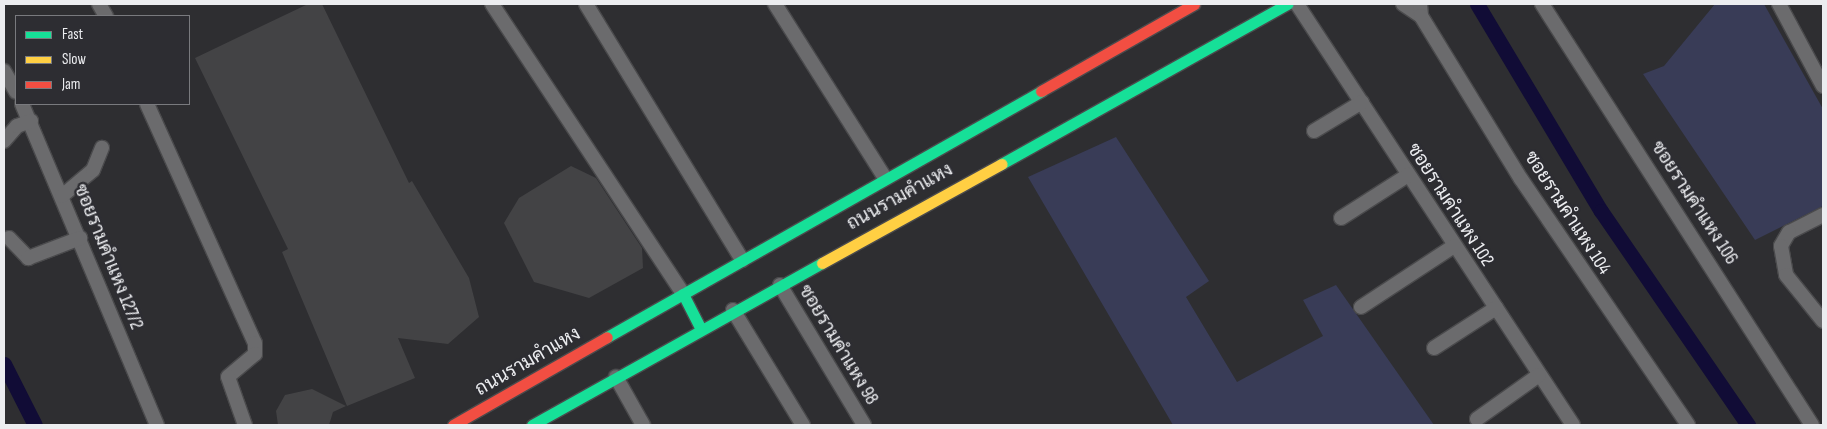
<!DOCTYPE html>
<html>
<head>
<meta charset="utf-8">
<style>
	body { margin:0 }
	#map { position:relative; width:1827px; height:429px; overflow:hidden; background:#2e2e31; font-family:"Sofia Sans Condensed",Sarabun,sans-serif }
	div>[style] { position:absolute }
	.green>* { inset:0; background:#393c57 }
	.canal>* { height:15px; margin:-7.5px; padding:0 7.5px; transform-origin:7.5px; border-radius:7.5px; background:#110c36 }
	.building>* { inset:0; background:#434345 }
	.roads { filter:drop-shadow(1px 0 #4a4a4c) drop-shadow(-1px 0 #4a4a4c) drop-shadow(0 1px #4a4a4c) drop-shadow(0 -1px #4a4a4c) }
	.street>* { height:14px; margin:-7px; padding:0 7px; transform-origin:7px; border-radius:7px; background:#6b6b6d }
	.fast>* { height:11px; margin:-5.5px; padding:0 5.5px; transform-origin:5.5px; border-radius:5.5px; background:#16e098 }
	.slow>* { height:11px; margin:-5.5px; padding:0 5.5px; transform-origin:5.5px; border-radius:5.5px; background:#ffcf43 }
	.jam>* { height:11px; margin:-5.5px; padding:0 5.5px; transform-origin:5.5px; border-radius:5.5px; background:#f24e42 }
	span { translate:-50% -50%; white-space:nowrap; text-align:center; line-height:1.15; -webkit-text-stroke:5px #2d2d32; paint-order:stroke }
	.street-label { font-size:19px; color:#ecedf0 }
	.frame { position:absolute; inset:0; border:5px solid #ecedf0; pointer-events:none }
	.legend { position:absolute; left:15px; top:15px; width:175px; height:90px; box-sizing:border-box; background:#2d2d32; border:1px solid #797a7e; margin:0; padding:6px 9px; list-style:none; font-size:15px; color:#ecedf0 }
	.legend li { display:flex; align-items:center; gap:10px; height:25px }
	.legend b { width:25px; border:1px solid #797a7e }
</style>
</head>
<body>
<div id="map">
	<div class="green">
		<div style="clip-path:polygon(1715px 4px,1764px 4px,1823px 109px,1823px 206px,1755px 240px,1643px 74px,1664px 66px)"></div>
		<div style="clip-path:polygon(1116px 137px,1209px 281px,1186px 297px,1237px 382px,1323px 336px,1303px 300px,1336px 285px,1434px 425px,1173px 425px,1028px 177px)"></div>
	</div>
	<div class="canal">
		<div style="left:1477px;top:4px;width:241px;rotate:59.1deg"></div>
		<div style="left:1601px;top:211px;width:260px;rotate:55.5deg"></div>
		<div style="left:4px;top:364px;width:68px;rotate:63.1deg"></div>
	</div>
	<div class="building">
		<div style="clip-path:polygon(308px 4px,322px 4px,409px 183px,412px 181px,469px 278px,479px 317px,448px 344px,398px 338px,415px 378px,347px 406px,282px 252px,288px 249px,195px 58px)"></div>
		<div style="clip-path:polygon(571px 166px,596px 178px,642px 248px,643px 268px,589px 298px,534px 282px,504px 223px,519px 198px)"></div>
		<div style="clip-path:polygon(312px 389px,346px 406px,333px 412px,329px 425px,278px 425px,276px 411px,285px 395px)"></div>
	</div>
	<div class="roads">
		<div class="street">
			<div style="left:99px;top:4px;width:14px;rotate:60deg"></div>
			<div style="left:492px;top:4px;width:347px;rotate:56.6deg"></div>
			<div style="left:586px;top:4px;width:300px;rotate:58.6deg"></div>
			<div style="left:775px;top:4px;width:206px;rotate:57.7deg"></div>
			<div style="left:1297px;top:4px;width:503px;rotate:56.75deg"></div>
			<div style="left:1403px;top:4px;width:22px;rotate:34deg"></div>
			<div style="left:1420px;top:4px;width:12px;rotate:85deg"></div>
			<div style="left:1421px;top:16px;width:191px;rotate:58.5deg"></div>
			<div style="left:1521px;top:179px;width:297px;rotate:55.8deg"></div>
			<div style="left:1542px;top:4px;width:500px;rotate:57.33deg"></div>
			<div style="left:1779px;top:4px;width:93px;rotate:61.8deg"></div>
			<div style="left:4px;top:71px;width:24px;rotate:60deg"></div>
			<div style="left:22px;top:104px;width:348px;rotate:67.2deg"></div>
			<div style="left:147px;top:104px;width:262px;rotate:65.7deg"></div>
			<div style="left:255px;top:343px;width:11px;rotate:90deg"></div>
			<div style="left:255px;top:354px;width:35px;rotate:140deg"></div>
			<div style="left:228px;top:377px;width:51px;rotate:70.5deg"></div>
			<div style="left:1314px;top:131px;width:56px;rotate:-31.1deg"></div>
			<div style="left:4px;top:141px;width:20px;rotate:-49deg"></div>
			<div style="left:17px;top:126px;width:15px;rotate:-20deg"></div>
			<div style="left:62px;top:196px;width:40px;rotate:-40deg"></div>
			<div style="left:93px;top:170px;width:24px;rotate:-68deg"></div>
			<div style="left:1823px;top:215px;width:38px;rotate:153deg"></div>
			<div style="left:1789px;top:232px;width:16px;rotate:120deg"></div>
			<div style="left:1781px;top:246px;width:29px;rotate:80deg"></div>
			<div style="left:1786px;top:275px;width:59px;rotate:51.2deg"></div>
			<div style="left:1341px;top:218px;width:80px;rotate:-32.7deg"></div>
			<div style="left:9px;top:238px;width:28px;rotate:46deg"></div>
			<div style="left:28px;top:258px;width:56px;rotate:-21deg"></div>
			<div style="left:780px;top:285px;width:163px;rotate:59deg"></div>
			<div style="left:1361px;top:307px;width:111px;rotate:-33.3deg"></div>
			<div style="left:733px;top:310px;width:135px;rotate:58.7deg"></div>
			<div style="left:1434px;top:348px;width:74px;rotate:-32.8deg"></div>
			<div style="left:616px;top:377px;width:55px;rotate:60.6deg"></div>
			<div style="left:1477px;top:419px;width:76px;rotate:-35.4deg"></div>
		</div>
		<div class="fast">
			<div style="left:1001px;top:164px;width:328px;rotate:-29.2deg"></div>
			<div style="left:683px;top:294px;width:39px;rotate:63deg"></div>
			<div style="left:607px;top:337px;width:499px;rotate:-29.5deg"></div>
			<div style="left:532px;top:425px;width:332px;rotate:-29.2deg"></div>
		</div>
		<div class="slow">
			<div style="left:822px;top:263px;width:205px;rotate:-28.9deg"></div>
		</div>
		<div class="jam">
			<div style="left:1041px;top:91px;width:176px;rotate:-29.6deg"></div>
			<div style="left:453px;top:425px;width:177px;rotate:-29.7deg"></div>
		</div>
	</div>
	<div class="street-label">
		<span style="left:900px;top:197px;rotate:-29deg">ถนนรามคำแหง</span>
		<span style="left:1694px;top:203px;rotate:57deg">ซอยรามคําแหง 106</span>
		<span style="left:1450px;top:205px;rotate:57deg">ซอยรามคําแหง 102</span>
		<span style="left:1567px;top:213px;rotate:57deg">ซอยรามคําแหง 104</span>
		<span style="left:108px;top:257px;rotate:68deg">ซอยรามคำแหง 127/2</span>
		<span style="left:838px;top:345px;rotate:59deg">ซอยรามคําแหง 98</span>
		<span style="left:528px;top:362px;rotate:-30deg">ถนนรามคำแหง</span>
	</div>
	<div class="frame"></div>
	<ul class="legend">
	<li><b style="height:6px;background:#16e098"></b>Fast</li>
	<li><b style="height:6px;background:#ffcf43"></b>Slow</li>
	<li><b style="height:6px;background:#f24e42"></b>Jam</li>
	</ul>
</div>
</body>
</html>
